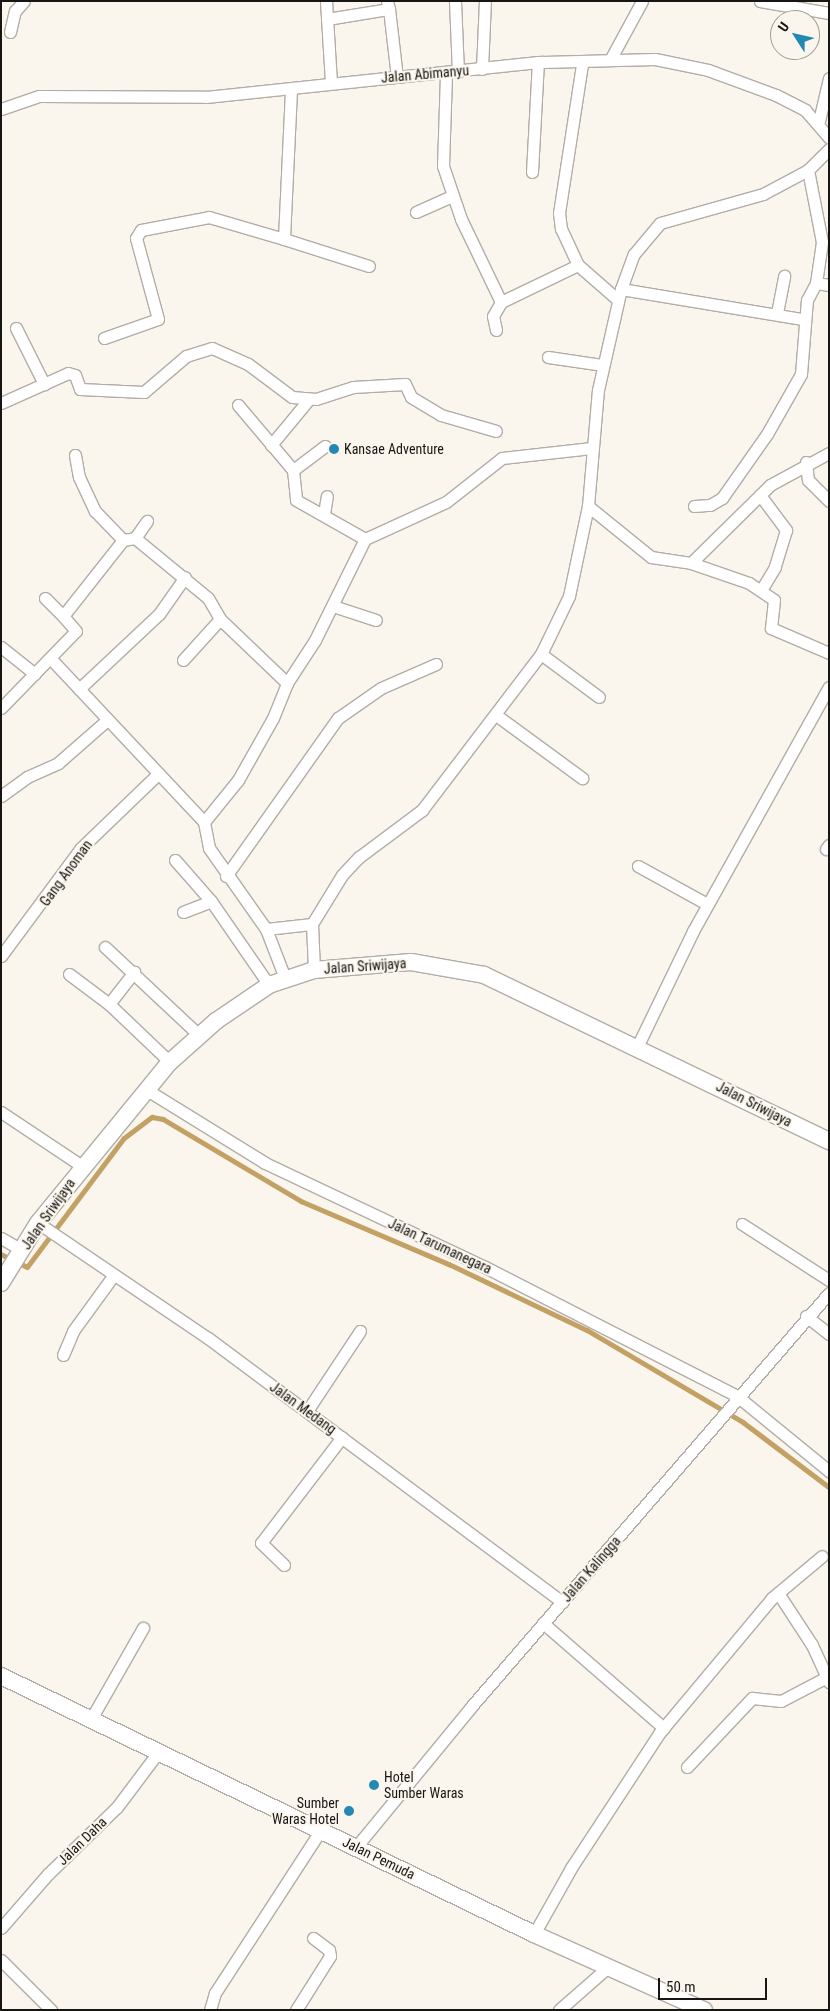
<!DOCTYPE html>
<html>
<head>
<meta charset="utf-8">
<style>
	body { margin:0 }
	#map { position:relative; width:830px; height:2011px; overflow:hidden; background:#faf6ee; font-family:"Roboto Condensed",sans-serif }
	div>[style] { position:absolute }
	.stream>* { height:4.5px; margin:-2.25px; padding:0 2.25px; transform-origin:2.25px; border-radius:2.25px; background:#c3a063 }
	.roads { filter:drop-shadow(1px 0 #b2ada6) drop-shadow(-1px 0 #b2ada6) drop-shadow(0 1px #b2ada6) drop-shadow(0 -1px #b2ada6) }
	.minor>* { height:11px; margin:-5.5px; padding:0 5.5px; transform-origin:5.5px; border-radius:5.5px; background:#fff }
	.secondary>* { height:16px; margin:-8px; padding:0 8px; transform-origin:8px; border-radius:8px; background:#fff }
	.dots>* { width:14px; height:14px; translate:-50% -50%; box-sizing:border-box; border:2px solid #faf6ee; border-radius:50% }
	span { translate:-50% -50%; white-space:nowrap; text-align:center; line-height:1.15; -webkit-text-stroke:4px #faf6ee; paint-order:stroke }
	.street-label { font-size:14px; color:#181613 }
	.poi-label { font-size:14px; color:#181613 }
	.left { translate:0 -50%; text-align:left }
	.right { translate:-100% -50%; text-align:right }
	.frame { position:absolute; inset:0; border:2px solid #181613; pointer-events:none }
	.north { position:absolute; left:770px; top:10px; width:50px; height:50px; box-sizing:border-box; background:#faf6ee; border:1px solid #a09c96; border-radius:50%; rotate:305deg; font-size:14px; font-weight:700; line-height:20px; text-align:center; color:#181613 }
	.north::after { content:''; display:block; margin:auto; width:18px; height:22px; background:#2389b2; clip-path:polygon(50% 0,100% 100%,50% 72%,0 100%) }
	.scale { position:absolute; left:658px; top:1978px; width:109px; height:22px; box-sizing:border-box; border:2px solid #181613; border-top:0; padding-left:6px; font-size:15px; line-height:18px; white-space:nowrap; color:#181613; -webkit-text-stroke:4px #faf6ee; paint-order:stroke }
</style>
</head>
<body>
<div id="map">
	<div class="stream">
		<div style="left:1px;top:1254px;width:11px;rotate:27deg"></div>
		<div style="left:18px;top:1262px;width:10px;rotate:29deg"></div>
		<div style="left:27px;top:1267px;width:161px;rotate:-53.1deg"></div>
		<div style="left:124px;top:1138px;width:35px;rotate:-37deg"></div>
		<div style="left:152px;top:1117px;width:11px;rotate:10deg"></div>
		<div style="left:163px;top:1119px;width:161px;rotate:30.7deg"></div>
		<div style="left:301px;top:1201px;width:161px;rotate:23.1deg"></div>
		<div style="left:449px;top:1264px;width:153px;rotate:25.6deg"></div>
		<div style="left:587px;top:1330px;width:181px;rotate:30.5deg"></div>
		<div style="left:743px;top:1422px;width:108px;rotate:37.1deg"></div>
	</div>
	<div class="roads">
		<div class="minor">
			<div style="left:326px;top:1px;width:81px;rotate:86.5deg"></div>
			<div style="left:455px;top:1px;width:71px;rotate:87.6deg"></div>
			<div style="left:760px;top:1px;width:70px;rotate:9.9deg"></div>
			<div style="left:389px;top:9px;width:68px;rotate:83.3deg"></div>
			<div style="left:327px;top:19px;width:63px;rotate:-9.2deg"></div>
			<div style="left:389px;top:9px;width:8px;rotate:-104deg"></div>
			<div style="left:10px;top:32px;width:22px;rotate:-77deg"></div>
			<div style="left:15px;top:11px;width:13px;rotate:-48deg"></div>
			<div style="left:610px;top:60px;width:67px;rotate:-61.5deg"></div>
			<div style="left:482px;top:69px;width:68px;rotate:-87.5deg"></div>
			<div style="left:446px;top:75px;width:91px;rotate:91.9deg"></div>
			<div style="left:443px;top:166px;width:56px;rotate:71.2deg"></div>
			<div style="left:461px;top:219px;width:92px;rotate:64.3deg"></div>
			<div style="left:291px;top:90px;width:149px;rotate:92.7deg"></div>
			<div style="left:284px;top:239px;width:89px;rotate:17.6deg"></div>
			<div style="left:1px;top:109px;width:40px;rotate:-18.9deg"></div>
			<div style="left:39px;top:96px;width:167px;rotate:0.3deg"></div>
			<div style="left:206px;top:97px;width:334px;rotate:-6deg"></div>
			<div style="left:538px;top:62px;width:117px;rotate:-1.5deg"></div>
			<div style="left:655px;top:59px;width:54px;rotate:11.7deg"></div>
			<div style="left:708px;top:70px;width:72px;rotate:20.2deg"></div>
			<div style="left:776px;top:95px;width:33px;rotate:27deg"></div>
			<div style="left:805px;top:110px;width:37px;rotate:49deg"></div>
			<div style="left:819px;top:121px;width:44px;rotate:-76.9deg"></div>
			<div style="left:808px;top:170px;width:73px;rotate:79deg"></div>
			<div style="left:822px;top:242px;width:41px;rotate:98.3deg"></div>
			<div style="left:532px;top:172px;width:110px;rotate:-86.9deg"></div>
			<div style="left:416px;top:212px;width:39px;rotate:-24deg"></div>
			<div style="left:578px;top:265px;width:40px;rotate:-115deg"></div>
			<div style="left:561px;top:229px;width:16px;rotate:-97deg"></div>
			<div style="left:559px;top:213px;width:151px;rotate:-81.2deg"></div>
			<div style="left:621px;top:289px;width:184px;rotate:9.4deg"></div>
			<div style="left:777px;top:313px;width:38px;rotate:-79deg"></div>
			<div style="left:16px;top:328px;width:63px;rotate:63.4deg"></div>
			<div style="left:496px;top:330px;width:14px;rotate:-102deg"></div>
			<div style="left:493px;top:316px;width:16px;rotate:-60deg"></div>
			<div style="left:501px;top:302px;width:85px;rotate:-25.7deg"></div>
			<div style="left:578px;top:265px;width:53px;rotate:41.2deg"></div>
			<div style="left:104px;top:338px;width:57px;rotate:-19.4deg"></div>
			<div style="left:158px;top:319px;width:84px;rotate:-105.2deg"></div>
			<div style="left:136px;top:238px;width:9px;rotate:-58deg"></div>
			<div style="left:141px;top:230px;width:69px;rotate:-10.8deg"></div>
			<div style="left:209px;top:217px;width:78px;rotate:16.3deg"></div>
			<div style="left:548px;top:357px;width:56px;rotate:8.3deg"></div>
			<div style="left:1px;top:403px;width:73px;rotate:-24.1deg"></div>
			<div style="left:68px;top:373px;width:7px;rotate:16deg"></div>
			<div style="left:75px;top:375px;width:15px;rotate:70deg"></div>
			<div style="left:80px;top:389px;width:64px;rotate:2.7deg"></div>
			<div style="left:144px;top:392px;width:55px;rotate:-40.6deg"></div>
			<div style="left:186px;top:356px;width:27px;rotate:-17deg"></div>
			<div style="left:212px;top:348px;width:39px;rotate:24deg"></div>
			<div style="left:248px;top:364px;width:55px;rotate:36.9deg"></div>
			<div style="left:292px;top:397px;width:24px;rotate:5deg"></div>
			<div style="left:316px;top:399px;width:39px;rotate:-18deg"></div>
			<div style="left:353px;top:387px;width:52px;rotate:-3.3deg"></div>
			<div style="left:405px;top:384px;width:14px;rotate:65deg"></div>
			<div style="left:411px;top:397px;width:35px;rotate:31deg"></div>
			<div style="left:441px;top:415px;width:57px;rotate:16.2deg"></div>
			<div style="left:238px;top:405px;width:85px;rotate:49.8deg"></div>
			<div style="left:271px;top:445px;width:60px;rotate:-50.4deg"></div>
			<div style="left:325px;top:446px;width:40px;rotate:143deg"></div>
			<div style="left:293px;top:470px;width:30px;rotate:84deg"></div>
			<div style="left:296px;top:500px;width:79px;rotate:29.5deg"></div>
			<div style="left:75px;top:455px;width:22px;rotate:80deg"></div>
			<div style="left:79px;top:477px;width:38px;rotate:65deg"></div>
			<div style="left:95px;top:511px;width:40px;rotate:46deg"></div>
			<div style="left:123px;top:540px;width:12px;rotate:-9deg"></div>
			<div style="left:135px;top:538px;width:21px;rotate:-55deg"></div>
			<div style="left:806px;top:462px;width:18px;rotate:84deg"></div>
			<div style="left:808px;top:480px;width:30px;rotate:45deg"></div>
			<div style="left:760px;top:495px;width:44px;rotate:53.4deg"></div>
			<div style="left:786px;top:530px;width:39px;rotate:107deg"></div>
			<div style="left:775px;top:567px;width:27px;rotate:121deg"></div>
			<div style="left:588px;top:506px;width:81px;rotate:39deg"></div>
			<div style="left:651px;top:557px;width:40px;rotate:8.5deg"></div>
			<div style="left:691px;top:563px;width:61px;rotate:19deg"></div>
			<div style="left:749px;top:583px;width:30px;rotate:34deg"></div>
			<div style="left:774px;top:600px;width:28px;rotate:96deg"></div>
			<div style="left:771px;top:628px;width:63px;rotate:23.3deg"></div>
			<div style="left:694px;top:506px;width:16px;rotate:-4deg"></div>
			<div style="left:710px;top:505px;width:14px;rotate:-30deg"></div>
			<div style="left:722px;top:498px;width:78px;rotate:-54.9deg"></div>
			<div style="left:767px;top:434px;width:69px;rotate:-60.5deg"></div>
			<div style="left:801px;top:374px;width:74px;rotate:-85.4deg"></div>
			<div style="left:807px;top:300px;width:19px;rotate:-62deg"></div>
			<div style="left:816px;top:283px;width:13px;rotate:9deg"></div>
			<div style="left:324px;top:514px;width:18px;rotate:-81deg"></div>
			<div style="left:135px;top:538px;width:94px;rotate:39.4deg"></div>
			<div style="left:208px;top:598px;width:24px;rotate:60deg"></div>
			<div style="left:220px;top:619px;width:93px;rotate:43.7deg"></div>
			<div style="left:691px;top:563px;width:111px;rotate:-44.6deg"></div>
			<div style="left:770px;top:485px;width:67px;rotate:-28.5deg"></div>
			<div style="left:45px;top:598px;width:25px;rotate:45deg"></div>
			<div style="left:333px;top:606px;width:45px;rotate:18deg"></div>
			<div style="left:1px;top:647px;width:43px;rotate:38.5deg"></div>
			<div style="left:541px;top:654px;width:72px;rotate:36.6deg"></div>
			<div style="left:52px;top:660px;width:222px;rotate:46.8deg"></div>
			<div style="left:204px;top:822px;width:26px;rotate:79deg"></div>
			<div style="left:209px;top:848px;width:99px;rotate:54.9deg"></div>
			<div style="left:266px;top:929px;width:46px;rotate:-6.2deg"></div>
			<div style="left:183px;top:660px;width:55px;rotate:-47.9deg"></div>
			<div style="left:79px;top:689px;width:110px;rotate:-43.2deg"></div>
			<div style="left:159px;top:614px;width:45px;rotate:-54.9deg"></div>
			<div style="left:1px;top:708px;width:107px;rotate:-45.8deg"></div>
			<div style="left:76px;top:631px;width:20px;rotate:-131deg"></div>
			<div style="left:63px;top:616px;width:97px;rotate:-51.7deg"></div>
			<div style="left:496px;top:715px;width:107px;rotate:36.2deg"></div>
			<div style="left:1px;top:796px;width:32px;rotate:-36deg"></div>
			<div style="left:27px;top:777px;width:34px;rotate:-24deg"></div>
			<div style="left:58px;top:763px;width:64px;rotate:-41.2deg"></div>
			<div style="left:204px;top:822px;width:54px;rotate:-51deg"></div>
			<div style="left:238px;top:780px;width:71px;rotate:-60.6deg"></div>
			<div style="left:273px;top:718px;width:38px;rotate:-68deg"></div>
			<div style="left:287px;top:683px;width:51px;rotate:-56.9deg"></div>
			<div style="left:315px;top:640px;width:113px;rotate:-63.7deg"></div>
			<div style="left:365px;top:539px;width:89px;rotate:-24.6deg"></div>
			<div style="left:446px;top:502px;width:71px;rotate:-38.2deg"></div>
			<div style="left:502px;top:458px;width:90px;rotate:-6.4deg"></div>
			<div style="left:826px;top:849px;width:5px;rotate:-53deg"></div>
			<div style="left:175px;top:860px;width:55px;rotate:48.7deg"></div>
			<div style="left:211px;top:901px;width:102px;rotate:55.4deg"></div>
			<div style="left:638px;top:866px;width:79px;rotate:28.8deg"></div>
			<div style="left:226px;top:876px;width:194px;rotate:-54.7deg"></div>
			<div style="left:338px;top:718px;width:52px;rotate:-34.9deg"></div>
			<div style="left:381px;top:688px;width:60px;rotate:-23.6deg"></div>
			<div style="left:183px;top:912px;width:30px;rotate:-21deg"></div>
			<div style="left:266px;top:929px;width:53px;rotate:68.8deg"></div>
			<div style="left:105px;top:947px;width:129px;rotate:43.1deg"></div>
			<div style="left:1px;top:956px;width:134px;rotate:-53.5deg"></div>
			<div style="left:81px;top:848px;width:107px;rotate:-43.9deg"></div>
			<div style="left:314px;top:970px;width:46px;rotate:-92.5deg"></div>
			<div style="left:312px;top:924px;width:57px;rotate:-58.5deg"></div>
			<div style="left:342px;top:875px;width:25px;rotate:-47deg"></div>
			<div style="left:359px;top:857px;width:79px;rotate:-36.7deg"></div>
			<div style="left:422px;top:810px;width:196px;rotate:-52.7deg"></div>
			<div style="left:541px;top:654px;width:64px;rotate:-64.2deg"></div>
			<div style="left:569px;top:596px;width:92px;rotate:-78.1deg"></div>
			<div style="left:588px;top:506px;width:116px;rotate:-85.1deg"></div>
			<div style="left:598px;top:390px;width:104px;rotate:-77.2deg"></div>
			<div style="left:621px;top:289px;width:37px;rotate:-70deg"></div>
			<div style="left:634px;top:254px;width:40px;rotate:-50deg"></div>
			<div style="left:660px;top:223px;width:107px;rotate:-15.7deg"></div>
			<div style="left:763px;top:194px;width:51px;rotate:-28.1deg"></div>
			<div style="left:808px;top:170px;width:30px;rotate:-45deg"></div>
			<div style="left:69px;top:974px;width:50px;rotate:36.9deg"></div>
			<div style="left:109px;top:1004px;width:84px;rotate:43.6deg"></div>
			<div style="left:109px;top:1004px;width:41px;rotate:-52deg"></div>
			<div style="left:638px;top:1045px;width:127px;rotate:-64.2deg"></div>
			<div style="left:693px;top:931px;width:279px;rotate:-60.9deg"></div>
			<div style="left:147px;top:1090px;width:139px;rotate:31.7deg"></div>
			<div style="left:265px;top:1163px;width:243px;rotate:25.3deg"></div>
			<div style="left:485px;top:1267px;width:283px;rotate:27.1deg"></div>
			<div style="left:737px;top:1396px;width:119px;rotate:39.2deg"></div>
			<div style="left:1px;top:1112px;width:97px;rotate:33.7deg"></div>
			<div style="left:38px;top:1223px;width:205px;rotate:34.1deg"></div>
			<div style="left:208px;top:1338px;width:442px;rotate:36.7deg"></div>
			<div style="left:742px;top:1224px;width:103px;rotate:32.8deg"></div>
			<div style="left:1px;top:1238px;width:24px;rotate:30deg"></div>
			<div style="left:806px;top:1316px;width:29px;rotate:38deg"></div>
			<div style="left:63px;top:1355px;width:26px;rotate:-67deg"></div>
			<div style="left:73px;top:1331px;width:68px;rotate:-54deg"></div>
			<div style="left:307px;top:1411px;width:96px;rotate:-56.5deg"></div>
			<div style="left:284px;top:1565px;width:32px;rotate:-136deg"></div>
			<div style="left:261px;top:1543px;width:133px;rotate:-52.6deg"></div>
			<div style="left:778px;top:1593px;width:62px;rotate:56.8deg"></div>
			<div style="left:812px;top:1645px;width:41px;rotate:65.3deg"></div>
			<div style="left:543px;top:1623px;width:160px;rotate:41deg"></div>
			<div style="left:91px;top:1719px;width:105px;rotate:-60.3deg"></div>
			<div style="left:687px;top:1767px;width:95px;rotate:-46.7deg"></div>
			<div style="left:752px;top:1698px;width:29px;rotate:6deg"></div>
			<div style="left:781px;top:1701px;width:52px;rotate:-27.6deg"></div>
			<div style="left:356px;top:1847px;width:180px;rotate:-50.6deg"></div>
			<div style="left:470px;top:1708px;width:549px;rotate:-49.14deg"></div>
			<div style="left:1px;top:1928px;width:72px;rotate:-49deg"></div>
			<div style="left:48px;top:1874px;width:96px;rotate:-44.2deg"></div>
			<div style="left:117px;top:1807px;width:70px;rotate:-53.1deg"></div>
			<div style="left:534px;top:1934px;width:76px;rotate:-60.7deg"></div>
			<div style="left:571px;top:1868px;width:163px;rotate:-56.8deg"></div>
			<div style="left:660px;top:1732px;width:175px;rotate:-50.1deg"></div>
			<div style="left:772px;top:1598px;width:65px;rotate:-40deg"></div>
			<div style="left:1px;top:1960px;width:71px;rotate:45deg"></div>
			<div style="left:210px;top:2010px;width:18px;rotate:-74deg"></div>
			<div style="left:215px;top:1993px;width:194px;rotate:-57deg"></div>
			<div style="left:296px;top:2010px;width:64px;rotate:-57.8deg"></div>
			<div style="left:330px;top:1956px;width:6px;rotate:-99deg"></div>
			<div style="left:329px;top:1950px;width:20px;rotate:-143deg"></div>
			<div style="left:559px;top:2010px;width:65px;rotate:-41.3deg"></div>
		</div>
		<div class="secondary">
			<div style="left:1px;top:1283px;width:70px;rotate:-58.3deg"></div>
			<div style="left:38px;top:1223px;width:208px;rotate:-50.7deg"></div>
			<div style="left:170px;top:1062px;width:62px;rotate:-41.7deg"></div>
			<div style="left:216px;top:1021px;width:64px;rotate:-34.2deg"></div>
			<div style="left:269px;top:985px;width:47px;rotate:-18.4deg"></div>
			<div style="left:314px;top:970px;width:97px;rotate:-4.7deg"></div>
			<div style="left:411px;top:962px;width:74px;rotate:10.1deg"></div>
			<div style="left:484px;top:975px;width:383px;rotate:25.7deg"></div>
			<div style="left:1px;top:1676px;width:592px;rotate:25.83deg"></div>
			<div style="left:534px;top:1934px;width:186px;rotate:24.1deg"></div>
		</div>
	</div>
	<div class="dots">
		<div style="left:334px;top:449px;background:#2389b2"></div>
		<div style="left:374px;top:1785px;background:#2389b2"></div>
		<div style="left:349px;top:1811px;background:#2389b2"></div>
	</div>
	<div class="street-label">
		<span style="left:425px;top:74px;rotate:-5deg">Jalan Abimanyu</span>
		<span style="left:66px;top:873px;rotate:-54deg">Gang Anoman</span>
		<span style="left:365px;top:966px;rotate:-4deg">Jalan Sriwijaya</span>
		<span style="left:754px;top:1104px;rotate:27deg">Jalan Sriwijaya</span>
		<span style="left:48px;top:1214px;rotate:-55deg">Jalan Sriwijaya</span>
		<span style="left:440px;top:1246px;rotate:25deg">Jalan Tarumanegara</span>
		<span style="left:303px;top:1408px;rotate:36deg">Jalan Medang</span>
		<span style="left:591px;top:1569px;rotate:-49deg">Jalan Kalingga</span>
		<span style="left:82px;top:1841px;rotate:-44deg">Jalan Daha</span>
		<span style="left:379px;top:1858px;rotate:26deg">Jalan Pemuda</span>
	</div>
	<div class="poi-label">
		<span class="left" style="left:344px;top:449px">Kansae Adventure</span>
		<span class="left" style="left:384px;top:1785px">Hotel<br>Sumber Waras</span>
		<span class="right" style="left:339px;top:1811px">Sumber<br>Waras Hotel</span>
	</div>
	<div class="frame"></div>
	<div class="north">U</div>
	<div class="scale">50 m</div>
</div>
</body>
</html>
